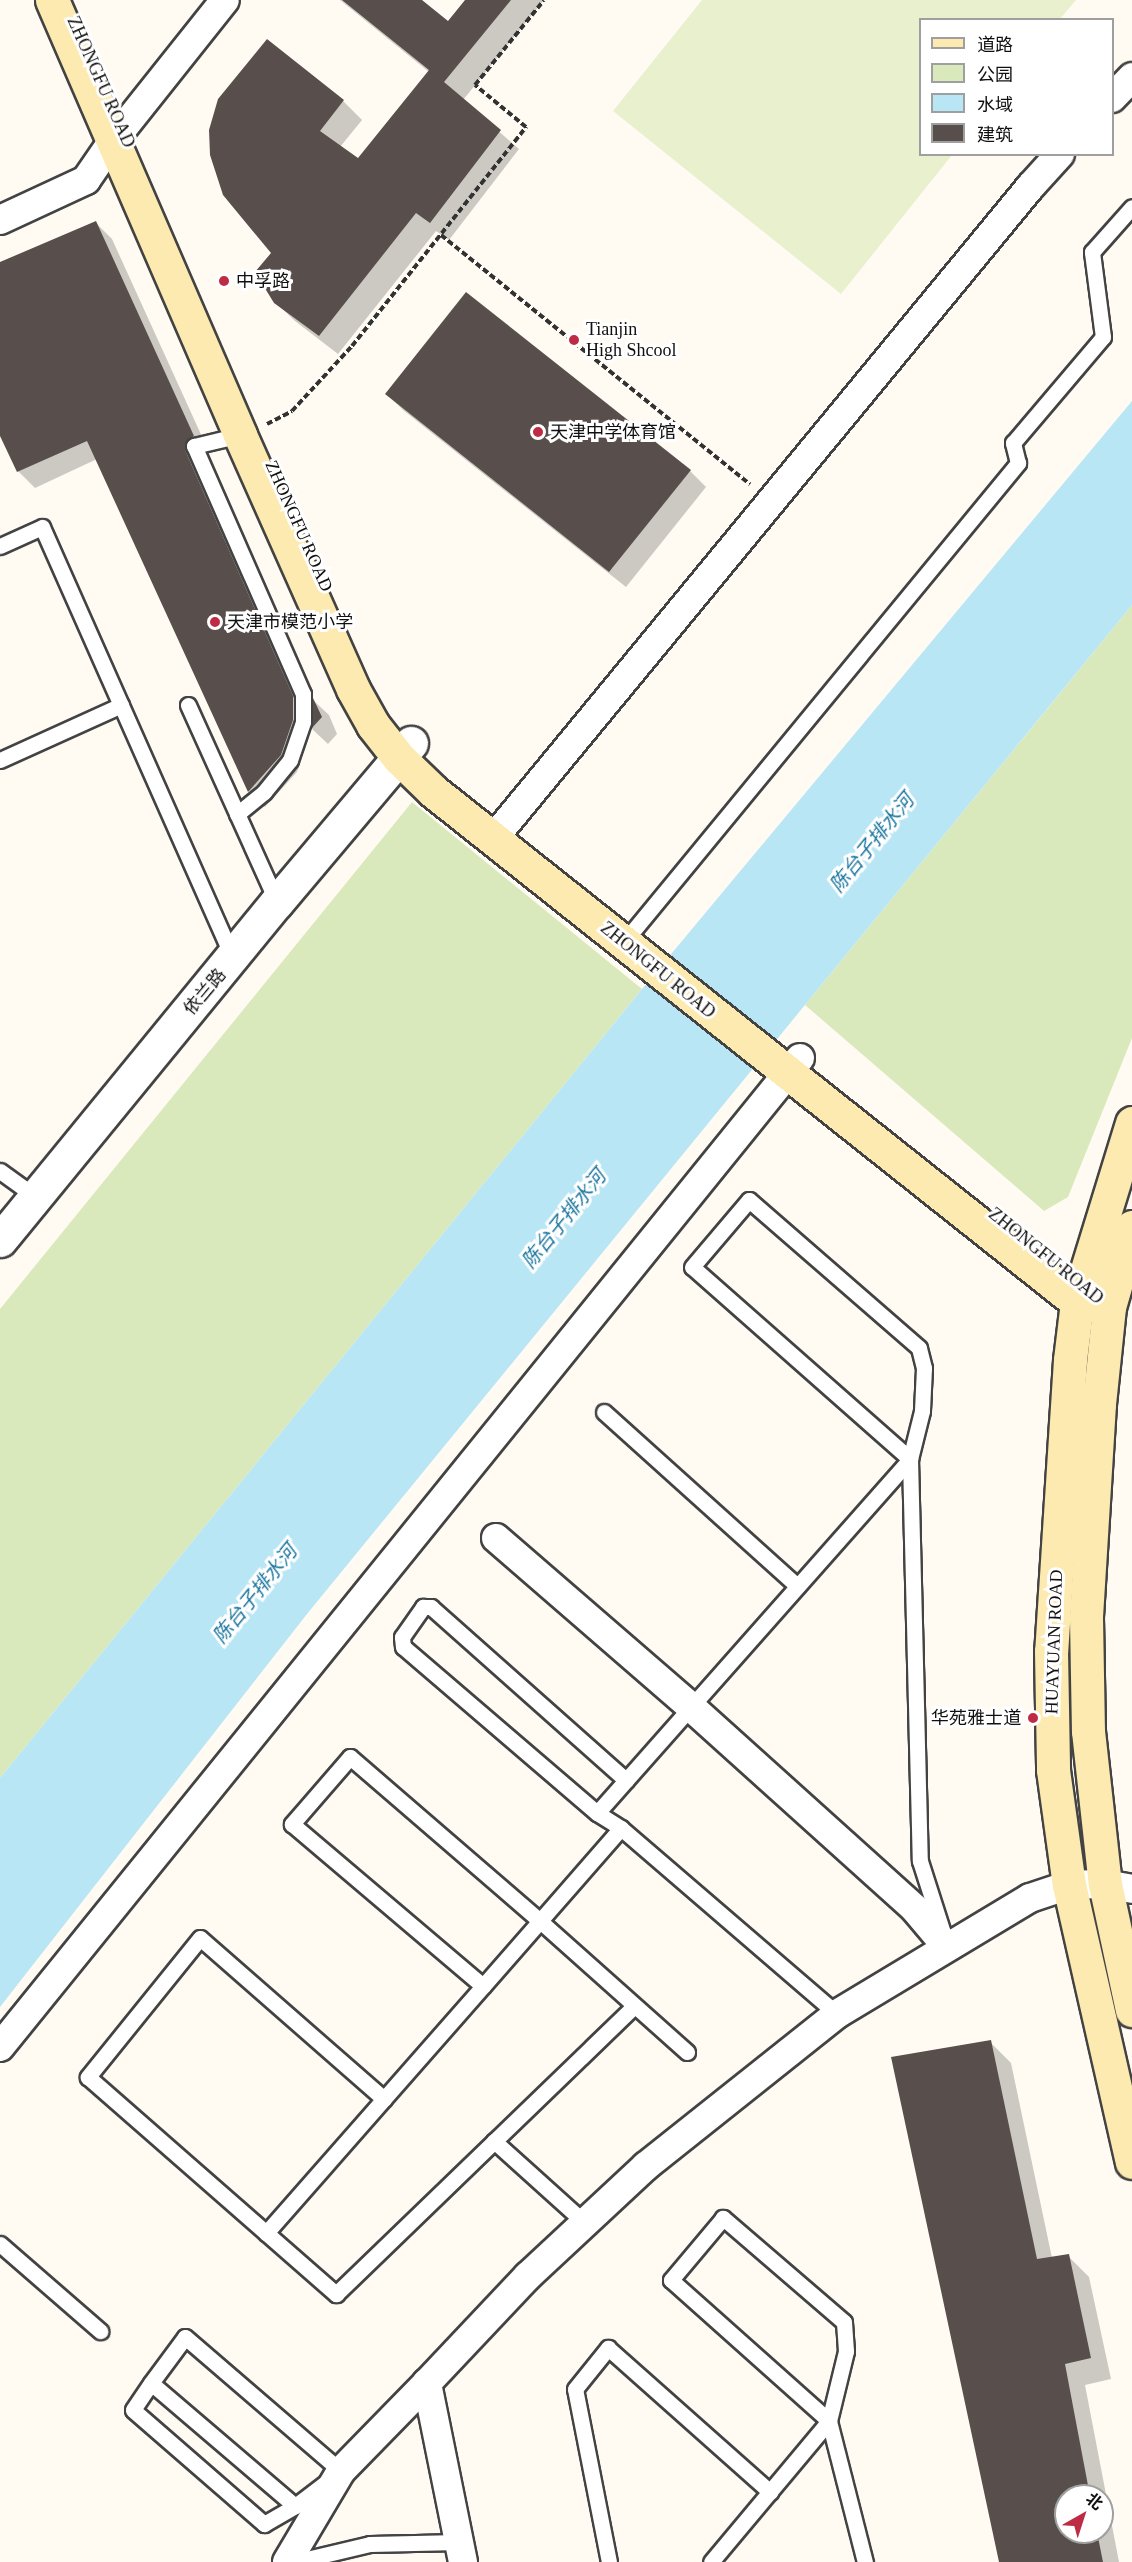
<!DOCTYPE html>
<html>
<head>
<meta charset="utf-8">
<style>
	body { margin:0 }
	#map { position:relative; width:1132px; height:2562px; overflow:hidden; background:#fffbf3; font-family:"Times New Roman","Noto Sans SC",serif }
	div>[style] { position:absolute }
	.green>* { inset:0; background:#d9e9bc }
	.pitch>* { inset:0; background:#e9f0ce }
	.water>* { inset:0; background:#b9e6f5 }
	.shadow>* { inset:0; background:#0003 }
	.building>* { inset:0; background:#584f4c }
	.path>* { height:4px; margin-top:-2px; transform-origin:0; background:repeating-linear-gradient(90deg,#323232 0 6px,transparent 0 9px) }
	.roads { filter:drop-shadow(2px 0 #434343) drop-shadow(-2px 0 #434343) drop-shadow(0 2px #434343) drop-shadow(0 -2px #434343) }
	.service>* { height:15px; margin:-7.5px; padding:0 7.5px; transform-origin:7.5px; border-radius:7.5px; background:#fff }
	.minor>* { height:28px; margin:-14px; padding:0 14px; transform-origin:14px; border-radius:14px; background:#fff }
	.tertiary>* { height:33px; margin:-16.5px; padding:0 16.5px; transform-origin:16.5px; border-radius:16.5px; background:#fff }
	.secondary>* { height:33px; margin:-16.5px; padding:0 16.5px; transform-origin:16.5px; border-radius:16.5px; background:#fceab0 }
	.dots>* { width:16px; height:16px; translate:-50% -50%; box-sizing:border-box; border:3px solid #fff; border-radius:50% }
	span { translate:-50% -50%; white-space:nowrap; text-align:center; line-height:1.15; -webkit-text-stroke:6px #fff; paint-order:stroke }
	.street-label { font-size:18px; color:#101010 }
	.poi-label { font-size:18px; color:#101010 }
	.left { translate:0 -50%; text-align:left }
	.right { translate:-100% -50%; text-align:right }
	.water-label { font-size:20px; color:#1b769f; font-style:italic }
	.legend { position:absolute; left:919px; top:18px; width:195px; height:138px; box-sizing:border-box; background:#fff; border:2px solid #9f9f9f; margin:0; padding:8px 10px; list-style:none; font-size:18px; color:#101010 }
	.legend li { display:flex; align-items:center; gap:12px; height:30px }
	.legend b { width:30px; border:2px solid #9f9f9f }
	.north { position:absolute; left:1054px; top:2484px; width:60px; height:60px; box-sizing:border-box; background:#fff; border:2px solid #9f9f9f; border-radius:50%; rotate:39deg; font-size:16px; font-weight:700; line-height:24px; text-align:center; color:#101010 }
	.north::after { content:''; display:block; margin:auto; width:21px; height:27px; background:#bd2b44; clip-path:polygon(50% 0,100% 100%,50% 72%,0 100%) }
</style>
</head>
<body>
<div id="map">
	<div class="green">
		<div style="clip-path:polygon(1132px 605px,1132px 1038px,1068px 1197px,1044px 1211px,805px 1005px)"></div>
		<div style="clip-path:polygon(412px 802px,642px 989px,0 1778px,0 1309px)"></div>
	</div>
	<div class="pitch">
		<div style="clip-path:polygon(702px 0,1076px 0,1060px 19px,920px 20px,920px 154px,952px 155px,841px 294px,613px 111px)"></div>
	</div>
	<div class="water">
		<div style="clip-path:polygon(1132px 401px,1132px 605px,307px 1614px,0 2007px,0 1778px,642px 989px)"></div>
	</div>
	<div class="shadow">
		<div style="clip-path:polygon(340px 0,420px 0,448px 23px,467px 0,544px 0,463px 100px,519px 149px,449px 240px,436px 231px,338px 354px,295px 321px,275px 302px,267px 41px,343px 101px,362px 120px,340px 147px,358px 160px,429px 72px)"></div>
		<div style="clip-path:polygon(96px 223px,112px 239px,209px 452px,202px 456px,309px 713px,309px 737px,297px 772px,265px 807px,249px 791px,97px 459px,35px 488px,18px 471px,0 432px,0 264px)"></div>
		<div style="clip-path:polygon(387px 394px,690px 471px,706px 487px,626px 587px,403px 410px)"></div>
		<div style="clip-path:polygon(314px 701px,329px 715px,337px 734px,328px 744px,312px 729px)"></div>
		<div style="clip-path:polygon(evenodd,990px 2042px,1011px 2063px,1052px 2258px,1068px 2256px,1089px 2277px,1111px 2379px,1085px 2385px,1119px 2562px,1001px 2562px,990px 2042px,1066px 2496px,1102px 2496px,1102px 2532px,1066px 2532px,1066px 2496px)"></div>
	</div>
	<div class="building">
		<div style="clip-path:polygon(342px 0,422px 0,448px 21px,465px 0,511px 0,444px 82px,501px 130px,430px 223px,416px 213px,319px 336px,274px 303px,255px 272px,271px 253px,223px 195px,210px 155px,209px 130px,218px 99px,267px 39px,344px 100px,320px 131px,358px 158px,429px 70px)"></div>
		<div style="clip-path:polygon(96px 221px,194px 436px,187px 440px,185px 450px,293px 696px,293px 720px,281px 755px,248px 792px,87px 441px,17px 472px,0 436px,0 262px)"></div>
		<div style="clip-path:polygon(466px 292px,691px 470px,609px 572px,385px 394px)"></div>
		<div style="clip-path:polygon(313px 698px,322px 717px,311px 729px,313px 722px)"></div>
		<div style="clip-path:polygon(991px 2040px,1037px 2259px,1069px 2254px,1091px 2358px,1065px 2364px,1090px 2496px,1066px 2496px,1066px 2532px,1097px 2532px,1103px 2562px,999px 2562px,891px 2057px)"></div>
	</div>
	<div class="path">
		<div style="left:441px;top:235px;width:397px;rotate:38.9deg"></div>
		<div style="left:267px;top:424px;width:28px;rotate:-27deg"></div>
		<div style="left:292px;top:411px;width:88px;rotate:-47.3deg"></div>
		<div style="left:352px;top:346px;width:280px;rotate:-51.5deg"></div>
		<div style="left:526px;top:127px;width:66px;rotate:-140.5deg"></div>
		<div style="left:475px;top:85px;width:109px;rotate:-50.9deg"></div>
	</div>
	<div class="roads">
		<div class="service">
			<div style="left:0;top:546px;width:46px;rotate:-24.3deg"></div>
			<div style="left:42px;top:527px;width:471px;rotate:66.1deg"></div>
			<div style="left:188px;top:705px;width:216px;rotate:65.7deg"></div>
			<div style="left:0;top:760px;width:133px;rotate:-24.4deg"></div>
			<div style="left:237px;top:814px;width:35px;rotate:-39deg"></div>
			<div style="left:264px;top:792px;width:41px;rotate:-50.9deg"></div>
			<div style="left:290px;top:760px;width:40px;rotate:-71.1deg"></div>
			<div style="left:303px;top:722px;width:28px;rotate:-90deg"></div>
			<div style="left:303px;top:694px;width:271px;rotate:-113.7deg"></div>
			<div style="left:194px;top:446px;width:47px;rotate:-13.4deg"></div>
			<div style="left:623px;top:943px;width:622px;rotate:-50.55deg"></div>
			<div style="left:1018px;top:463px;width:21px;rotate:-104deg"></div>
			<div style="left:1013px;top:443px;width:139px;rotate:-49.7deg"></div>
			<div style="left:1103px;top:337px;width:86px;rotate:-97.4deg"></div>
			<div style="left:1092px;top:252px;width:60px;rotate:-48.4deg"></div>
			<div style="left:0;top:1171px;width:44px;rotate:35.8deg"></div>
			<div style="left:749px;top:1200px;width:225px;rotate:41deg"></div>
			<div style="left:919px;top:1348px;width:21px;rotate:76deg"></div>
			<div style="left:924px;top:1368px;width:43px;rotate:92.7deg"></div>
			<div style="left:922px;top:1411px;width:49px;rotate:104deg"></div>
			<div style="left:910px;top:1459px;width:290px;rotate:-138.6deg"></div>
			<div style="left:692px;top:1267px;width:88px;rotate:-49.6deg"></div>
			<div style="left:604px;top:1412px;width:260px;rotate:42deg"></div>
			<div style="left:597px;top:1813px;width:255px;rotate:-139.4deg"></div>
			<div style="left:403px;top:1647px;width:10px;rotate:-96deg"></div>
			<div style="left:402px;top:1637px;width:37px;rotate:-55deg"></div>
			<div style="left:423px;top:1607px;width:8px"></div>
			<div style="left:431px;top:1607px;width:261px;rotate:41.6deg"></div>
			<div style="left:621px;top:1828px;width:123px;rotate:131.1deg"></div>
			<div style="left:540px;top:1921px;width:197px;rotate:41.7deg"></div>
			<div style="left:837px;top:2014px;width:285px;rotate:-139.3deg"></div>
			<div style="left:621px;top:1828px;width:28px;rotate:-148deg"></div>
			<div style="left:597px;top:1813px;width:473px;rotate:-48.5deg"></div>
			<div style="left:910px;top:1459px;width:402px;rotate:88.6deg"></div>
			<div style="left:920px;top:1861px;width:72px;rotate:72.3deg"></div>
			<div style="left:384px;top:2099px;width:244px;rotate:-138.8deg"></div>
			<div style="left:200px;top:1938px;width:179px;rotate:128.9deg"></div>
			<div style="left:88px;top:2077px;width:330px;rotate:41.2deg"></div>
			<div style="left:336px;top:2294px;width:414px;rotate:-44deg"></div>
			<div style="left:494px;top:2141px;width:122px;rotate:42deg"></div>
			<div style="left:266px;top:2233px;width:329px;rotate:-48.7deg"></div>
			<div style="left:483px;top:1986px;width:86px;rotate:-48.8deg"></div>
			<div style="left:540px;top:1921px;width:251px;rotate:-139.2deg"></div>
			<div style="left:350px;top:1757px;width:89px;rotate:130.9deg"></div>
			<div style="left:292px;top:1824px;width:250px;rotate:40.3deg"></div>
			<div style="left:0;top:2244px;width:133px;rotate:41deg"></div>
			<div style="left:185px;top:2337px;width:206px;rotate:40.7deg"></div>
			<div style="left:341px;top:2471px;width:58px;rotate:142.7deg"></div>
			<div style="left:295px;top:2506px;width:189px;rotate:-139.5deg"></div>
			<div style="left:151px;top:2383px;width:57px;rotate:-53.5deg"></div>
			<div style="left:151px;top:2383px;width:32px;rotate:124deg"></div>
			<div style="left:133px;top:2410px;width:174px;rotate:41deg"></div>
			<div style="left:264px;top:2524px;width:36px;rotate:-30deg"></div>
			<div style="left:294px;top:2562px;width:78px;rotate:-13.3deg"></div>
			<div style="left:370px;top:2544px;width:89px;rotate:-1.3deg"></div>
			<div style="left:609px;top:2562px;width:176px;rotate:-101.1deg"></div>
			<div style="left:575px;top:2389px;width:53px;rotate:-51.2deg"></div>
			<div style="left:608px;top:2348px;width:217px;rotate:41.6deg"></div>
			<div style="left:711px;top:2562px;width:184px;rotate:-50.1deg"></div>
			<div style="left:829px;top:2421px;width:72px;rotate:-76.3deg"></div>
			<div style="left:846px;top:2351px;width:29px;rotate:-94deg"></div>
			<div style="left:844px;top:2322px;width:160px;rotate:-139.3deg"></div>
			<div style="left:723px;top:2218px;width:81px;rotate:130deg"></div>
			<div style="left:671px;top:2280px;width:212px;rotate:41.7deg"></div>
			<div style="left:829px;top:2421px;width:146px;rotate:75.7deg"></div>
		</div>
		<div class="minor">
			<div style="left:1112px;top:98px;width:29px;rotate:-46deg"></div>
			<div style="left:0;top:220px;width:95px;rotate:-24.9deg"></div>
			<div style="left:86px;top:180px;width:46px;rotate:-55.6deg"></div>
			<div style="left:112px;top:142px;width:181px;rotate:-51.5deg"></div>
			<div style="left:493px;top:839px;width:846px;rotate:-50.52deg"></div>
			<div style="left:1031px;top:186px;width:43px;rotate:-47.8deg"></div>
			<div style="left:496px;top:1538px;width:258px;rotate:40.9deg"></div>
			<div style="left:691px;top:1707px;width:300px;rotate:42deg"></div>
			<div style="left:914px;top:1908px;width:51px;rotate:49.8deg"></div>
			<div style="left:0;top:2047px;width:1272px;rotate:-51.03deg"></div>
			<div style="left:287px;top:2562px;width:106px;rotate:-59.3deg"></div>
			<div style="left:341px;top:2471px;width:123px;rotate:-45.7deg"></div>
			<div style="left:463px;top:2562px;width:183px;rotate:-101.4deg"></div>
			<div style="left:427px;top:2383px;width:147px;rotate:-46.7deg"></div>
			<div style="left:528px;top:2276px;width:161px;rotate:-43deg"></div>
			<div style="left:646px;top:2166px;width:244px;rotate:-38.5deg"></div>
			<div style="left:837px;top:2014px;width:225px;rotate:-31deg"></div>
			<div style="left:1030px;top:1898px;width:41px;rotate:-18.4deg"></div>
			<div style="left:1069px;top:1885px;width:36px;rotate:-2deg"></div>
			<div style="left:1105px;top:1884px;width:27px;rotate:10deg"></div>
		</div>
		<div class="tertiary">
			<div style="left:0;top:1240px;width:437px;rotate:-50.7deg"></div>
			<div style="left:277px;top:902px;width:208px;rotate:-49.9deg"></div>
		</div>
		<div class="secondary">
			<div style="left:52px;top:0;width:474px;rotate:66.6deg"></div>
			<div style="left:240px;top:435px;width:278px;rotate:66deg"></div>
			<div style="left:353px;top:689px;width:41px;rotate:60.9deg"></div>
			<div style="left:373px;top:725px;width:42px;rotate:51.8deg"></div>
			<div style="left:399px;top:758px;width:47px;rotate:44.1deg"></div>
			<div style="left:433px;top:791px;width:822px;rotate:38.43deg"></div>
			<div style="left:1077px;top:1302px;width:32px;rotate:9deg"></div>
			<div style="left:1132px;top:1123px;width:187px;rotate:107.1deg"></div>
			<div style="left:1077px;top:1302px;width:58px;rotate:96.9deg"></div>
			<div style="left:1070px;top:1360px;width:292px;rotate:93.7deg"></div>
			<div style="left:1051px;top:1651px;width:119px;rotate:89deg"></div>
			<div style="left:1053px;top:1770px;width:116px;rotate:82.1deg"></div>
			<div style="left:1069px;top:1885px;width:284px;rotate:77.2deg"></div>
			<div style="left:1132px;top:1227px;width:83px;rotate:106deg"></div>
			<div style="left:1109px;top:1307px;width:98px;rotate:95.9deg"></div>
			<div style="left:1099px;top:1404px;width:214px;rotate:93.5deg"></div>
			<div style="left:1086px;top:1618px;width:113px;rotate:89deg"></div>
			<div style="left:1088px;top:1731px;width:154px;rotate:83.7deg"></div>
			<div style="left:1105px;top:1884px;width:129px;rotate:77.9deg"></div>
		</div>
	</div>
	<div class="dots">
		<div style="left:224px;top:281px;background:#bd2b44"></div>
		<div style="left:574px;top:340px;background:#bd2b44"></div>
		<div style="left:538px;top:432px;background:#bd2b44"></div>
		<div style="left:215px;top:622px;background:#bd2b44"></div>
		<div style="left:1033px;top:1718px;background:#bd2b44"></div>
	</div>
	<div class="street-label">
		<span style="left:101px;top:82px;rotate:66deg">ZHONGFU ROAD</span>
		<span style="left:299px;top:526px;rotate:66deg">ZHONGFU ROAD</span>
		<span style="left:658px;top:970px;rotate:39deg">ZHONGFU ROAD</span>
		<span style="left:205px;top:992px;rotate:-50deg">依兰路</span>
		<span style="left:1046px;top:1256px;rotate:39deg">ZHONGFU ROAD</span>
		<span style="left:1054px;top:1642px;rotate:-88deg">HUAYUAN ROAD</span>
	</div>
	<div class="poi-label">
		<span class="left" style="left:236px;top:281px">中孚路</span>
		<span class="left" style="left:586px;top:340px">Tianjin<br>High Shcool</span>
		<span class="left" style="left:550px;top:432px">天津中学体育馆</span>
		<span class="left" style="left:227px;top:622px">天津市模范小学</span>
		<span class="right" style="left:1021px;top:1718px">华苑雅士道</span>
	</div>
	<div class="water-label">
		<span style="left:872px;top:843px;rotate:-51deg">陈台子排水河</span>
		<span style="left:564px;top:1219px;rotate:-51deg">陈台子排水河</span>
		<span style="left:255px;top:1594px;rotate:-51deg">陈台子排水河</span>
	</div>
	<ul class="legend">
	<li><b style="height:8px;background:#fceab0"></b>道路</li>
	<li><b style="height:16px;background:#d9e9bc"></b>公园</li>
	<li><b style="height:16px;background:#b9e6f5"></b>水域</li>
	<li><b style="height:16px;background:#584f4c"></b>建筑</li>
	</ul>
	<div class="north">北</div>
</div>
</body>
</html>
